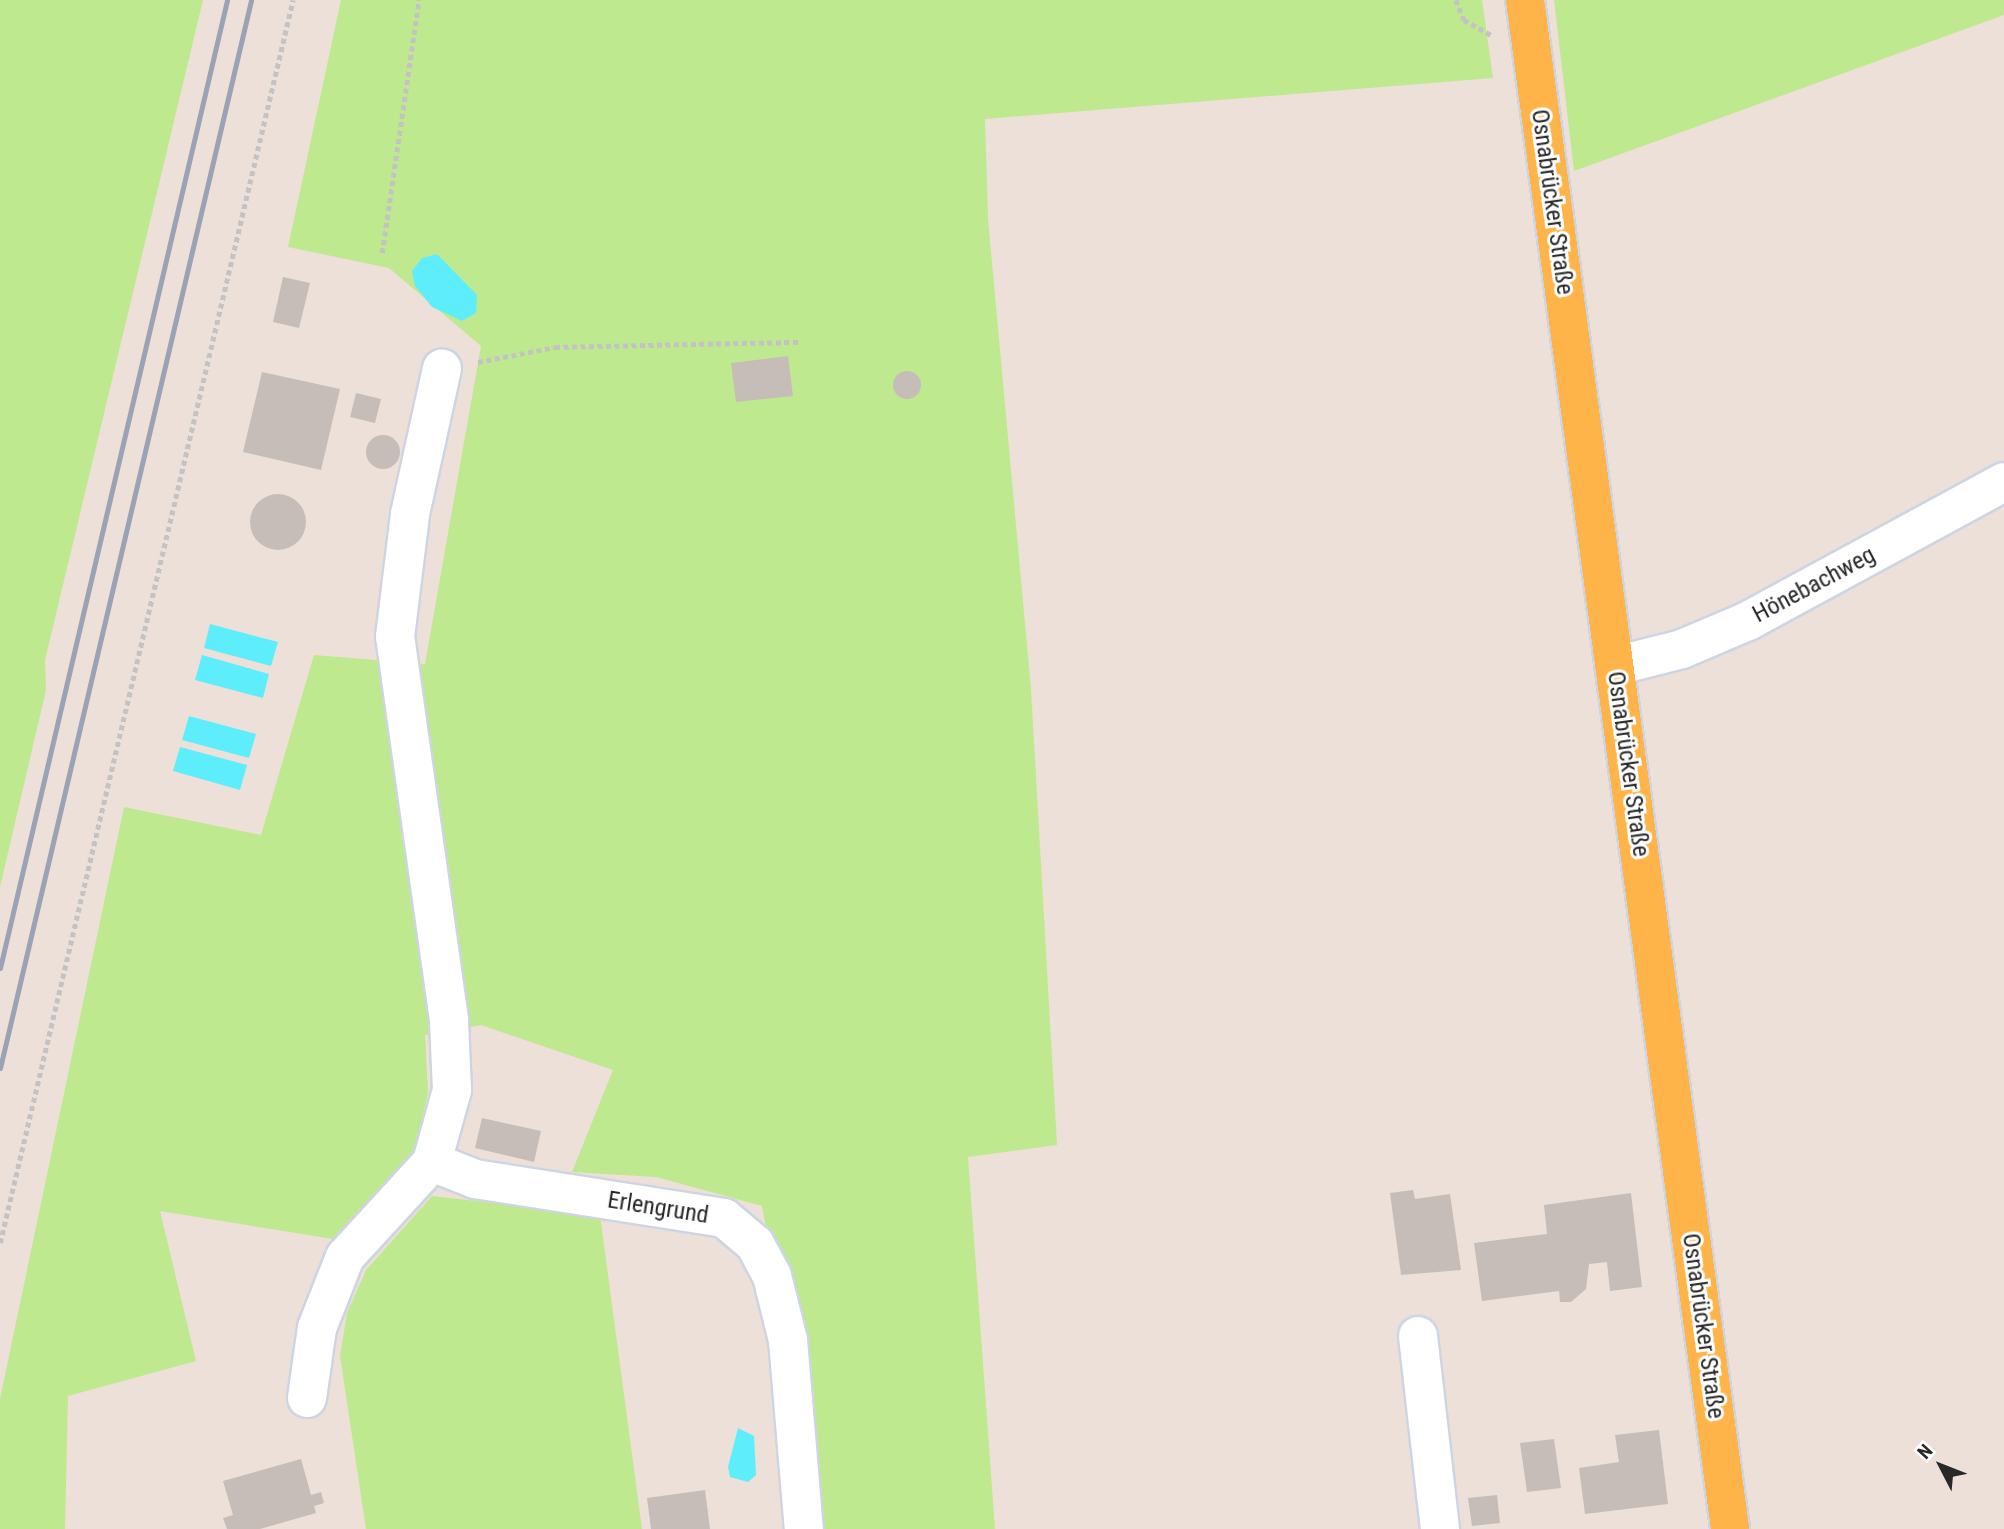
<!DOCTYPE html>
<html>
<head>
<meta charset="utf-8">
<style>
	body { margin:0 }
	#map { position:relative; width:2004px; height:1529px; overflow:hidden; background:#ece0d8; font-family:"Roboto Condensed",sans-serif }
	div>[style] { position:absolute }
	.green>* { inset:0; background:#bee98e }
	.water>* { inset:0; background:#5eeefb }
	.building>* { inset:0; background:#c7bdb8 }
	.round { border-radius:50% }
	.path>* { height:4.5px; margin-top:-2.25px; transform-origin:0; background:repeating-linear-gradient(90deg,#c3c3c3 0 5px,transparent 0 8.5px) }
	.roads { filter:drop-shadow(2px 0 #cdd5e3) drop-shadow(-2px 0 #cdd5e3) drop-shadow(0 2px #cdd5e3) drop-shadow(0 -2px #cdd5e3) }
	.minor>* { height:38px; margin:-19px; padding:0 19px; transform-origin:19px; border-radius:19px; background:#fff }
	.major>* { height:38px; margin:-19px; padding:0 19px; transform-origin:19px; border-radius:19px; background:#ffb44a }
	.rail>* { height:5px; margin:-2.5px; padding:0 2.5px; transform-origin:2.5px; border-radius:2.5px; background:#9aa3b5 }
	span { translate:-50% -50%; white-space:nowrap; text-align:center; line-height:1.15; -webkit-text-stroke:6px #fff; paint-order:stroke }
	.street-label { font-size:24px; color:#282828 }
	.north { position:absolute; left:1906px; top:1431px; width:70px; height:70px; -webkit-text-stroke:5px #fff; paint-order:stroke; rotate:312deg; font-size:19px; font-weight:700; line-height:28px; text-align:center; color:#282828 }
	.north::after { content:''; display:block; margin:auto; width:24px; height:32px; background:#282828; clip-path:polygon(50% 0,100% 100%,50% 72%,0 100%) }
</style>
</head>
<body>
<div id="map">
	<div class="green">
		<div style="clip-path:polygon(0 0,203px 0,45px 660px,46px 690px,0 887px)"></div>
		<div style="clip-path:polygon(341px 0,1482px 0,1493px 78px,985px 119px,988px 219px,1031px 689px,1057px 1145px,968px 1157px,995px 1529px,822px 1529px,762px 1206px,656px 1177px,572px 1172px,613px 1070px,481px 1025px,425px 1035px,428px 1093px,414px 1152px,333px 1239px,160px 1211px,196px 1361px,68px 1396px,65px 1529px,0 1529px,0 1399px,124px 807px,261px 835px,314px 655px,425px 664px,481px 346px,389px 268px,288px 247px)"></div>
		<div style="clip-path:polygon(1554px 0,2004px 0,2004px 15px,1574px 171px)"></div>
		<div style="clip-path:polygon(432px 1196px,600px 1215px,642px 1529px,366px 1529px,340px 1356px,347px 1313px,366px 1270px)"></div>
	</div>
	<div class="water">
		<div style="clip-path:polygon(437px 254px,477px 295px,476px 313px,462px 321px,432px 307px,415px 286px,412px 271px,422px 258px)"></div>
		<div style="clip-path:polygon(210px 624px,278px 642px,271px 666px,204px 648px)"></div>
		<div style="clip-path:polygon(202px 655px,269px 674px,263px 698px,195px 680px)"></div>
		<div style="clip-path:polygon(189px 716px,256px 734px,249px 758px,182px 740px)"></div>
		<div style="clip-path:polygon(180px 747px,247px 765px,240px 790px,173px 771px)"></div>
		<div style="clip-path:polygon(738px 1428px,754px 1436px,756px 1475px,748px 1482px,730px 1477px,728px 1467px)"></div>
	</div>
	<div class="building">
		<div style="clip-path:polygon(283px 277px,310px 283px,299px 328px,273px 322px)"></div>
		<div style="clip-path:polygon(788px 356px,793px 396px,736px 402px,731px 363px)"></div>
		<div class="round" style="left:893px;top:371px;width:28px;height:28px"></div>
		<div style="clip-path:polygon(262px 372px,340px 389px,321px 470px,243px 452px)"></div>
		<div style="clip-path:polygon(356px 393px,381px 399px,375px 423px,350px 417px)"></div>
		<div class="round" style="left:366px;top:435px;width:34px;height:34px"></div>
		<div class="round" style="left:250px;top:494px;width:56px;height:56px"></div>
		<div style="clip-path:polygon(482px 1118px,541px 1131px,534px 1162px,475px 1148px)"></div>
		<div style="clip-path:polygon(1413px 1190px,1415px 1199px,1450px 1194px,1461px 1270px,1401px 1275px,1390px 1193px)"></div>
		<div style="clip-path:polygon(1631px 1193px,1642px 1287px,1610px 1291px,1607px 1262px,1589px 1264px,1586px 1289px,1571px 1302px,1560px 1302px,1559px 1291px,1482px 1301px,1474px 1243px,1547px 1234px,1544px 1205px)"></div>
		<div style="clip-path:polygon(1659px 1430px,1668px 1504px,1585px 1514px,1579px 1468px,1619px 1462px,1615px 1435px)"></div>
		<div style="clip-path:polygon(1554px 1439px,1561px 1488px,1527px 1492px,1520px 1443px)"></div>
		<div style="clip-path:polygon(301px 1459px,311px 1495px,321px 1492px,324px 1503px,314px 1506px,316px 1513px,260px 1529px,227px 1529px,223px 1518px,233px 1515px,223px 1481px)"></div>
		<div style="clip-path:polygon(705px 1490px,710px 1529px,651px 1529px,647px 1498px)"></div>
		<div style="clip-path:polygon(1497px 1495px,1500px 1523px,1472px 1526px,1468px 1498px)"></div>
	</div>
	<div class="path">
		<div style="left:1456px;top:0;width:22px;rotate:68deg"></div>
		<div style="left:1464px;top:20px;width:31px;rotate:29deg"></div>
		<div style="left:382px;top:253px;width:256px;rotate:-81.7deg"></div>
		<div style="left:478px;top:362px;width:78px;rotate:-11deg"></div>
		<div style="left:555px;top:347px;width:246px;rotate:-1.2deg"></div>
		<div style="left:0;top:1243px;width:1277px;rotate:-76.74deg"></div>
	</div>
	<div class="roads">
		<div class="minor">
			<div style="left:1615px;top:666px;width:69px;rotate:-14.2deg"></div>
			<div style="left:1682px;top:649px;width:72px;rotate:-23deg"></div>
			<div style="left:1748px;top:621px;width:291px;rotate:-28.5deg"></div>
			<div style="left:432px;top:1162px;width:46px;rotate:21.6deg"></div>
			<div style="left:475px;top:1179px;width:252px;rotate:8.9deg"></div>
			<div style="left:724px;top:1218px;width:40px;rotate:40deg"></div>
			<div style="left:755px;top:1244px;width:36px;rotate:62deg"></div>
			<div style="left:772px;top:1276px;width:66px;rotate:76deg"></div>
			<div style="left:788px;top:1340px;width:190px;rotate:85.2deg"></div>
			<div style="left:1418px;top:1336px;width:194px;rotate:83.5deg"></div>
			<div style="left:307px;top:1398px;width:71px;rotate:-81.9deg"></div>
			<div style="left:317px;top:1328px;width:76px;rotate:-68.5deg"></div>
			<div style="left:345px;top:1257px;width:129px;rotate:-47.5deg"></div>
			<div style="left:432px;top:1162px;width:75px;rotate:-74.5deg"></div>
			<div style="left:452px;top:1090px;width:70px;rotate:-92.5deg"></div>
			<div style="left:449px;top:1020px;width:387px;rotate:-98deg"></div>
			<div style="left:395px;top:637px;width:124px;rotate:-83deg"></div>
			<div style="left:410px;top:514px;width:149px;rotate:-77.6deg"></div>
		</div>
		<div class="major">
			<div style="left:1525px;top:0;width:1543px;rotate:82.36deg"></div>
		</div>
	</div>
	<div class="rail">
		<div style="left:0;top:968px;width:994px;rotate:-76.8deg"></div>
		<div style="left:0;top:1068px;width:1097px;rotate:-76.77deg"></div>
	</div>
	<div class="street-label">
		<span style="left:1552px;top:202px;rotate:82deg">Osnabrücker Straße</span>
		<span style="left:1814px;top:585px;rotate:-28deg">Hönebachweg</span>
		<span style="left:1628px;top:764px;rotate:82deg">Osnabrücker Straße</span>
		<span style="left:658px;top:1208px;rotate:9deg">Erlengrund</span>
		<span style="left:1703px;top:1326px;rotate:82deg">Osnabrücker Straße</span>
	</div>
	<div class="north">N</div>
</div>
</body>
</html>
